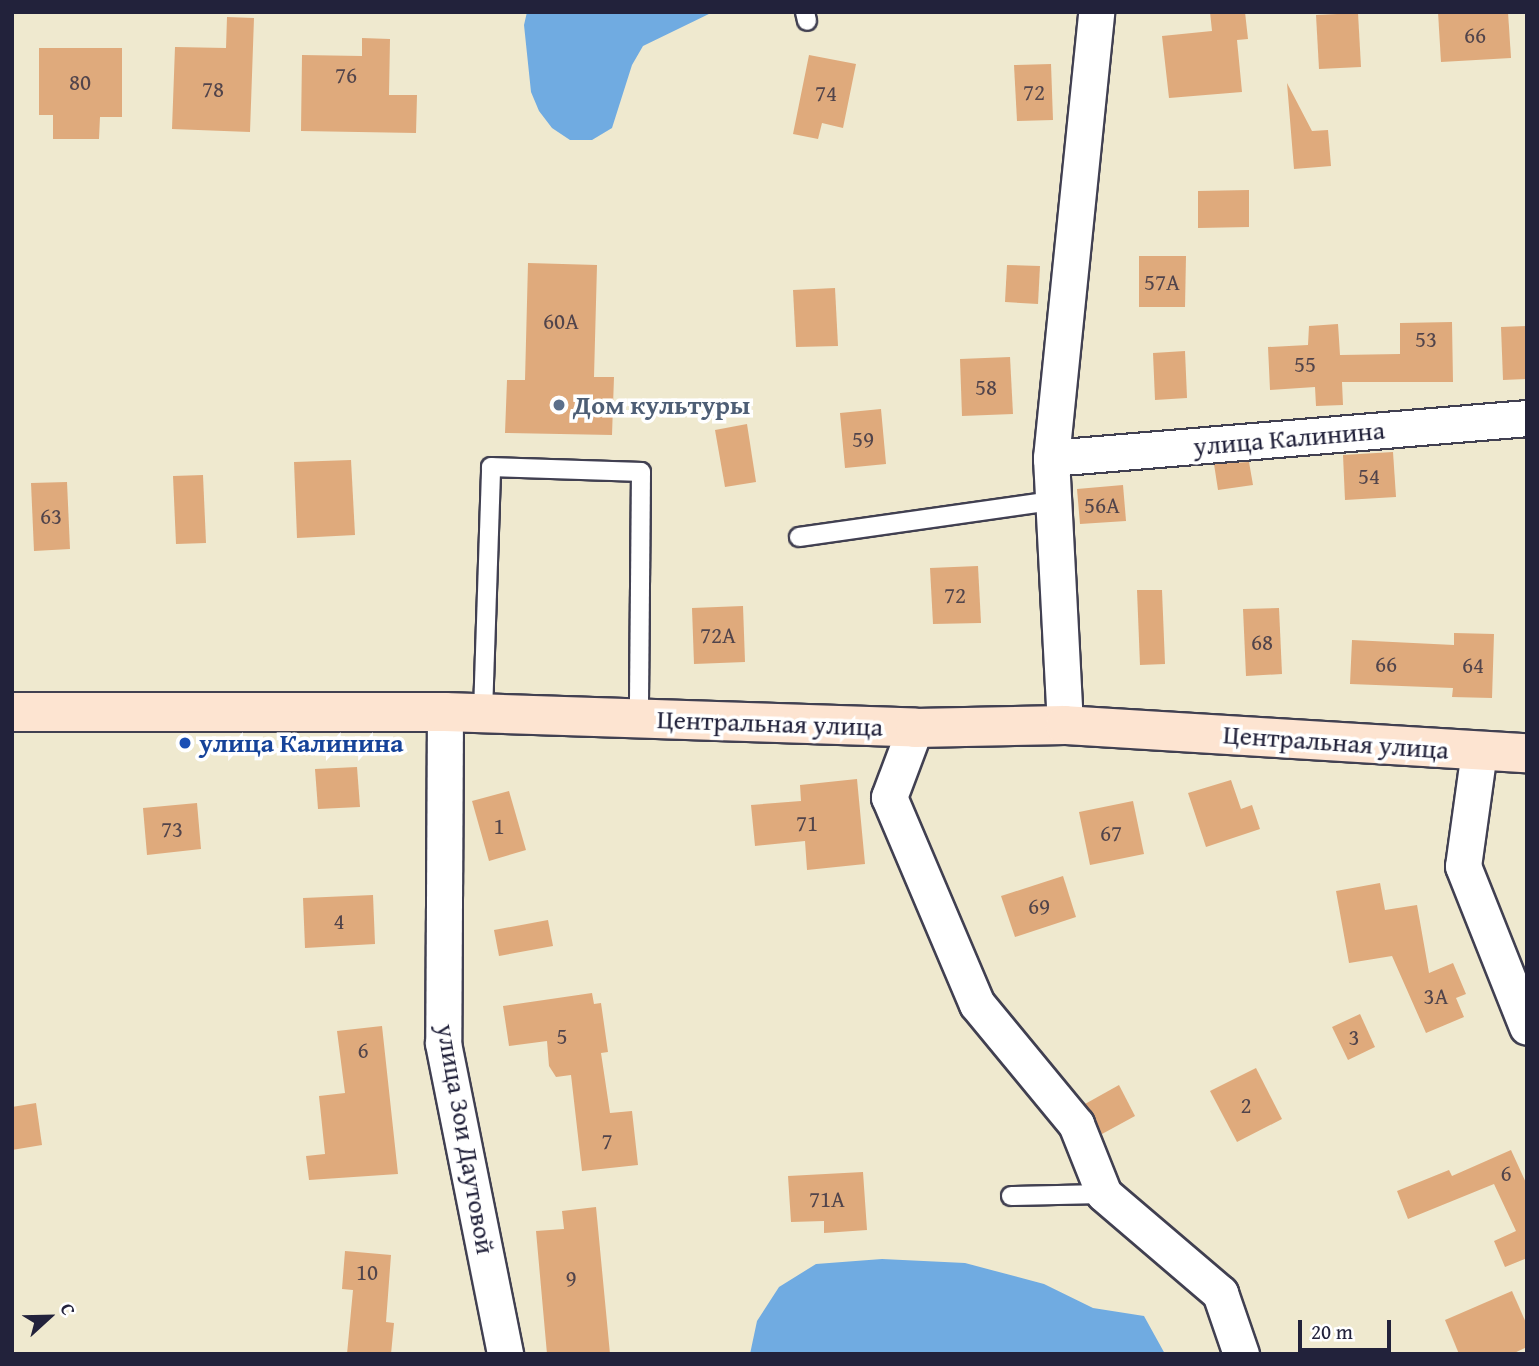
<!DOCTYPE html>
<html>
<head>
<meta charset="utf-8">
<style>
	body { margin:0 }
	#map { position:relative; width:1539px; height:1366px; overflow:hidden; background:#efe9cf; font-family:"Gentium Book Plus",serif }
	div>[style] { position:absolute }
	.water>* { inset:0; background:#70abe1 }
	.building>* { inset:0; background:#dfaa7c }
	.roads { filter:drop-shadow(2px 0 #414051) drop-shadow(-2px 0 #414051) drop-shadow(0 2px #414051) drop-shadow(0 -2px #414051) }
	.lane>* { height:18px; margin:-9px; padding:0 9px; transform-origin:9px; border-radius:9px; background:#fff }
	.street>* { height:35px; margin:-17.5px; padding:0 17.5px; transform-origin:17.5px; border-radius:17.5px; background:#fff }
	.secondary>* { height:38px; margin:-19px; padding:0 19px; transform-origin:19px; border-radius:19px; background:#fde4d1 }
	.dots>* { width:19px; height:19px; translate:-50% -50%; box-sizing:border-box; border:4px solid #fff; border-radius:50% }
	span { translate:-50% -50%; white-space:nowrap; text-align:center; line-height:1.15; -webkit-text-stroke:7px #fff; paint-order:stroke }
	.number-label { font-size:23px; color:#51444b }
	.number-label span { -webkit-text-stroke-width:0 }
	.service-label { font-size:26px; color:#4e5e75; font-weight:700 }
	.left { translate:0 -50%; text-align:left }
	.street-label { font-size:26px; color:#22223b }
	.transit-label { font-size:26px; color:#164399; font-weight:700 }
	.frame { position:absolute; inset:0; border:14px solid #22223b; pointer-events:none }
	.north { position:absolute; left:14px; top:1282px; width:70px; height:70px; -webkit-text-stroke:5px #fff; paint-order:stroke; rotate:68deg; font-size:19px; font-weight:700; line-height:28px; text-align:center; color:#22223b }
	.north::after { content:''; display:block; margin:auto; width:24px; height:32px; background:#22223b; clip-path:polygon(50% 0,100% 100%,50% 72%,0 100%) }
	.scale { position:absolute; left:1298px; top:1320px; width:93px; height:32px; box-sizing:border-box; border:4px solid #22223b; border-top:0; padding-left:9px; font-size:21px; line-height:24px; white-space:nowrap; color:#22223b; -webkit-text-stroke:5px #fff; paint-order:stroke }
</style>
</head>
<body>
<div id="map">
	<div class="water">
		<div style="clip-path:polygon(527px 12px,713px 12px,643px 46px,632px 65px,612px 128px,592px 140px,570px 140px,552px 128px,539px 111px,531px 92px,524px 25px)"></div>
		<div style="clip-path:polygon(882px 1259px,965px 1263px,1044px 1284px,1093px 1308px,1144px 1316px,1165px 1354px,750px 1354px,757px 1321px,779px 1287px,816px 1264px)"></div>
	</div>
	<div class="building">
		<div style="clip-path:polygon(1210px 12px,1245px 12px,1248px 39px,1237px 40px,1242px 92px,1169px 98px,1162px 36px,1212px 31px)"></div>
		<div style="clip-path:polygon(1438px 12px,1508px 12px,1511px 58px,1441px 62px)"></div>
		<div style="clip-path:polygon(1358px 13px,1361px 67px,1319px 69px,1316px 15px)"></div>
		<div style="clip-path:polygon(227px 17px,254px 18px,250px 132px,172px 129px,175px 47px,226px 48px)"></div>
		<div style="clip-path:polygon(362px 38px,390px 39px,389px 95px,417px 95px,416px 133px,301px 131px,302px 55px,362px 56px)"></div>
		<div style="clip-path:polygon(39px 48px,122px 48px,122px 117px,100px 117px,99px 139px,53px 139px,53px 115px,39px 115px)"></div>
		<div style="clip-path:polygon(809px 55px,856px 64px,843px 128px,822px 123px,818px 139px,793px 134px)"></div>
		<div style="clip-path:polygon(1051px 64px,1053px 120px,1017px 121px,1014px 65px)"></div>
		<div style="clip-path:polygon(1287px 83px,1312px 131px,1328px 130px,1331px 166px,1294px 169px)"></div>
		<div style="clip-path:polygon(1249px 190px,1249px 227px,1198px 228px,1198px 191px)"></div>
		<div style="clip-path:polygon(1139px 256px,1186px 256px,1185px 307px,1139px 307px)"></div>
		<div style="clip-path:polygon(528px 263px,597px 265px,594px 377px,614px 377px,612px 435px,505px 433px,507px 380px,525px 380px)"></div>
		<div style="clip-path:polygon(1007px 265px,1040px 266px,1038px 304px,1005px 302px)"></div>
		<div style="clip-path:polygon(835px 288px,838px 346px,796px 347px,793px 290px)"></div>
		<div style="clip-path:polygon(1452px 322px,1453px 382px,1342px 382px,1343px 405px,1316px 406px,1315px 387px,1270px 390px,1268px 347px,1308px 345px,1309px 326px,1338px 324px,1340px 355px,1400px 354px,1400px 323px)"></div>
		<div style="clip-path:polygon(1527px 326px,1527px 379px,1503px 380px,1501px 327px)"></div>
		<div style="clip-path:polygon(1185px 351px,1187px 398px,1155px 400px,1153px 353px)"></div>
		<div style="clip-path:polygon(1010px 357px,1013px 414px,962px 416px,960px 359px)"></div>
		<div style="clip-path:polygon(881px 409px,886px 464px,845px 468px,840px 413px)"></div>
		<div style="clip-path:polygon(747px 424px,756px 482px,725px 487px,715px 430px)"></div>
		<div style="clip-path:polygon(1393px 452px,1396px 497px,1345px 500px,1343px 455px)"></div>
		<div style="clip-path:polygon(351px 460px,355px 535px,297px 538px,294px 462px)"></div>
		<div style="clip-path:polygon(1249px 462px,1253px 485px,1218px 490px,1214px 464px)"></div>
		<div style="clip-path:polygon(203px 475px,206px 543px,176px 544px,173px 476px)"></div>
		<div style="clip-path:polygon(67px 482px,70px 549px,34px 551px,31px 483px)"></div>
		<div style="clip-path:polygon(1123px 485px,1126px 521px,1080px 524px,1077px 489px)"></div>
		<div style="clip-path:polygon(978px 566px,981px 623px,933px 624px,930px 568px)"></div>
		<div style="clip-path:polygon(1137px 590px,1162px 590px,1165px 664px,1140px 665px)"></div>
		<div style="clip-path:polygon(743px 606px,745px 662px,694px 664px,692px 608px)"></div>
		<div style="clip-path:polygon(1279px 608px,1282px 674px,1246px 676px,1243px 609px)"></div>
		<div style="clip-path:polygon(1454px 633px,1494px 634px,1492px 698px,1452px 697px,1453px 688px,1350px 684px,1352px 640px,1454px 645px)"></div>
		<div style="clip-path:polygon(357px 767px,360px 807px,318px 809px,315px 769px)"></div>
		<div style="clip-path:polygon(857px 779px,865px 864px,807px 870px,805px 841px,755px 846px,751px 805px,801px 801px,800px 785px)"></div>
		<div style="clip-path:polygon(1231px 780px,1241px 809px,1252px 805px,1260px 829px,1206px 847px,1188px 793px)"></div>
		<div style="clip-path:polygon(509px 791px,526px 850px,489px 861px,472px 801px)"></div>
		<div style="clip-path:polygon(1133px 801px,1144px 854px,1090px 865px,1079px 812px)"></div>
		<div style="clip-path:polygon(197px 803px,201px 849px,147px 855px,143px 808px)"></div>
		<div style="clip-path:polygon(1063px 876px,1076px 917px,1015px 937px,1001px 896px)"></div>
		<div style="clip-path:polygon(1380px 883px,1385px 910px,1417px 905px,1429px 973px,1453px 963px,1466px 994px,1456px 998px,1464px 1017px,1426px 1033px,1392px 956px,1349px 963px,1336px 891px)"></div>
		<div style="clip-path:polygon(373px 895px,375px 944px,305px 948px,303px 898px)"></div>
		<div style="clip-path:polygon(548px 920px,553px 946px,499px 956px,494px 930px)"></div>
		<div style="clip-path:polygon(592px 993px,594px 1004px,601px 1003px,608px 1052px,601px 1053px,610px 1113px,632px 1111px,638px 1165px,582px 1171px,571px 1075px,556px 1077px,549px 1066px,547px 1041px,509px 1046px,503px 1006px)"></div>
		<div style="clip-path:polygon(1360px 1014px,1375px 1047px,1348px 1060px,1332px 1027px)"></div>
		<div style="clip-path:polygon(382px 1026px,398px 1174px,309px 1180px,306px 1156px,325px 1154px,319px 1096px,345px 1093px,337px 1031px)"></div>
		<div style="clip-path:polygon(1256px 1068px,1282px 1119px,1237px 1142px,1210px 1091px)"></div>
		<div style="clip-path:polygon(1119px 1085px,1135px 1116px,1102px 1134px,1085px 1104px)"></div>
		<div style="clip-path:polygon(36px 1103px,42px 1145px,12px 1150px,12px 1107px)"></div>
		<div style="clip-path:polygon(1511px 1150px,1527px 1185px,1527px 1258px,1505px 1267px,1494px 1241px,1516px 1231px,1494px 1184px,1408px 1219px,1397px 1191px,1449px 1170px,1452px 1176px)"></div>
		<div style="clip-path:polygon(863px 1172px,867px 1230px,824px 1233px,824px 1221px,791px 1222px,788px 1176px)"></div>
		<div style="clip-path:polygon(596px 1207px,610px 1354px,547px 1354px,536px 1231px,564px 1229px,562px 1211px)"></div>
		<div style="clip-path:polygon(345px 1251px,391px 1255px,386px 1322px,394px 1323px,391px 1354px,347px 1354px,353px 1290px,342px 1289px)"></div>
		<div style="clip-path:polygon(1512px 1291px,1527px 1325px,1527px 1347px,1512px 1354px,1459px 1354px,1445px 1320px)"></div>
	</div>
	<div class="roads">
		<div class="lane">
			<div style="left:805px;top:12px;width:9px;rotate:77deg"></div>
			<div style="left:799px;top:537px;width:256px;rotate:-8.1deg"></div>
			<div style="left:483px;top:713px;width:246px;rotate:-88.1deg"></div>
			<div style="left:491px;top:467px;width:150px;rotate:1.9deg"></div>
			<div style="left:641px;top:472px;width:246px;rotate:90.5deg"></div>
			<div style="left:1011px;top:1196px;width:93px;rotate:-1.2deg"></div>
		</div>
		<div class="street">
			<div style="left:1051px;top:458px;width:478px;rotate:-4.8deg"></div>
			<div style="left:445px;top:712px;width:331px;rotate:90.3deg"></div>
			<div style="left:443px;top:1043px;width:317px;rotate:78.7deg"></div>
			<div style="left:1065px;top:725px;width:267px;rotate:-93deg"></div>
			<div style="left:1051px;top:458px;width:448px;rotate:-84.2deg"></div>
			<div style="left:915px;top:728px;width:74px;rotate:110.6deg"></div>
			<div style="left:889px;top:797px;width:225px;rotate:67deg"></div>
			<div style="left:977px;top:1004px;width:156px;rotate:50.5deg"></div>
			<div style="left:1076px;top:1124px;width:75px;rotate:68.2deg"></div>
			<div style="left:1104px;top:1194px;width:153px;rotate:40.5deg"></div>
			<div style="left:1220px;top:1293px;width:65px;rotate:71deg"></div>
			<div style="left:1479px;top:751px;width:116px;rotate:97.9deg"></div>
			<div style="left:1463px;top:866px;width:173px;rotate:68.3deg"></div>
		</div>
		<div class="secondary">
			<div style="left:12px;top:712px;width:433px"></div>
			<div style="left:445px;top:712px;width:470px;rotate:1.9deg"></div>
			<div style="left:915px;top:728px;width:150px;rotate:-1.1deg"></div>
			<div style="left:1065px;top:725px;width:463px;rotate:3.5deg"></div>
		</div>
	</div>
	<div class="dots">
		<div style="left:559px;top:405px;background:#5c6f8a"></div>
		<div style="left:185px;top:743px;background:#1a4fb4"></div>
	</div>
	<div class="number-label">
		<span style="left:1475px;top:35px">66</span>
		<span style="left:346px;top:75px">76</span>
		<span style="left:80px;top:82px">80</span>
		<span style="left:213px;top:89px">78</span>
		<span style="left:1034px;top:92px">72</span>
		<span style="left:826px;top:93px">74</span>
		<span style="left:1162px;top:282px">57А</span>
		<span style="left:561px;top:321px">60А</span>
		<span style="left:1426px;top:339px">53</span>
		<span style="left:1305px;top:364px">55</span>
		<span style="left:986px;top:387px">58</span>
		<span style="left:863px;top:439px">59</span>
		<span style="left:1369px;top:476px">54</span>
		<span style="left:1102px;top:505px">56А</span>
		<span style="left:51px;top:516px">63</span>
		<span style="left:955px;top:595px">72</span>
		<span style="left:718px;top:635px">72А</span>
		<span style="left:1262px;top:642px">68</span>
		<span style="left:1386px;top:664px">66</span>
		<span style="left:1473px;top:665px">64</span>
		<span style="left:807px;top:823px">71</span>
		<span style="left:499px;top:826px">1</span>
		<span style="left:172px;top:829px">73</span>
		<span style="left:1111px;top:833px">67</span>
		<span style="left:1039px;top:906px">69</span>
		<span style="left:339px;top:921px">4</span>
		<span style="left:1436px;top:996px">3А</span>
		<span style="left:562px;top:1036px">5</span>
		<span style="left:1354px;top:1037px">3</span>
		<span style="left:363px;top:1050px">6</span>
		<span style="left:1246px;top:1105px">2</span>
		<span style="left:607px;top:1141px">7</span>
		<span style="left:1506px;top:1173px">6</span>
		<span style="left:827px;top:1199px">71А</span>
		<span style="left:367px;top:1272px">10</span>
		<span style="left:571px;top:1278px">9</span>
	</div>
	<div class="service-label">
		<span class="left" style="left:573px;top:405px">Дом культуры</span>
	</div>
	<div class="street-label">
		<span style="left:1289px;top:438px;rotate:-5deg">улица Калинина</span>
		<span style="left:770px;top:723px;rotate:2deg">Центральная улица</span>
		<span style="left:1336px;top:742px;rotate:4deg">Центральная улица</span>
		<span style="left:466px;top:1139px;rotate:80deg">улица Зои Даутовой</span>
	</div>
	<div class="transit-label">
		<span class="left" style="left:199px;top:743px">улица Калинина</span>
	</div>
	<div class="frame"></div>
	<div class="north">С</div>
	<div class="scale">20 m</div>
</div>
</body>
</html>
